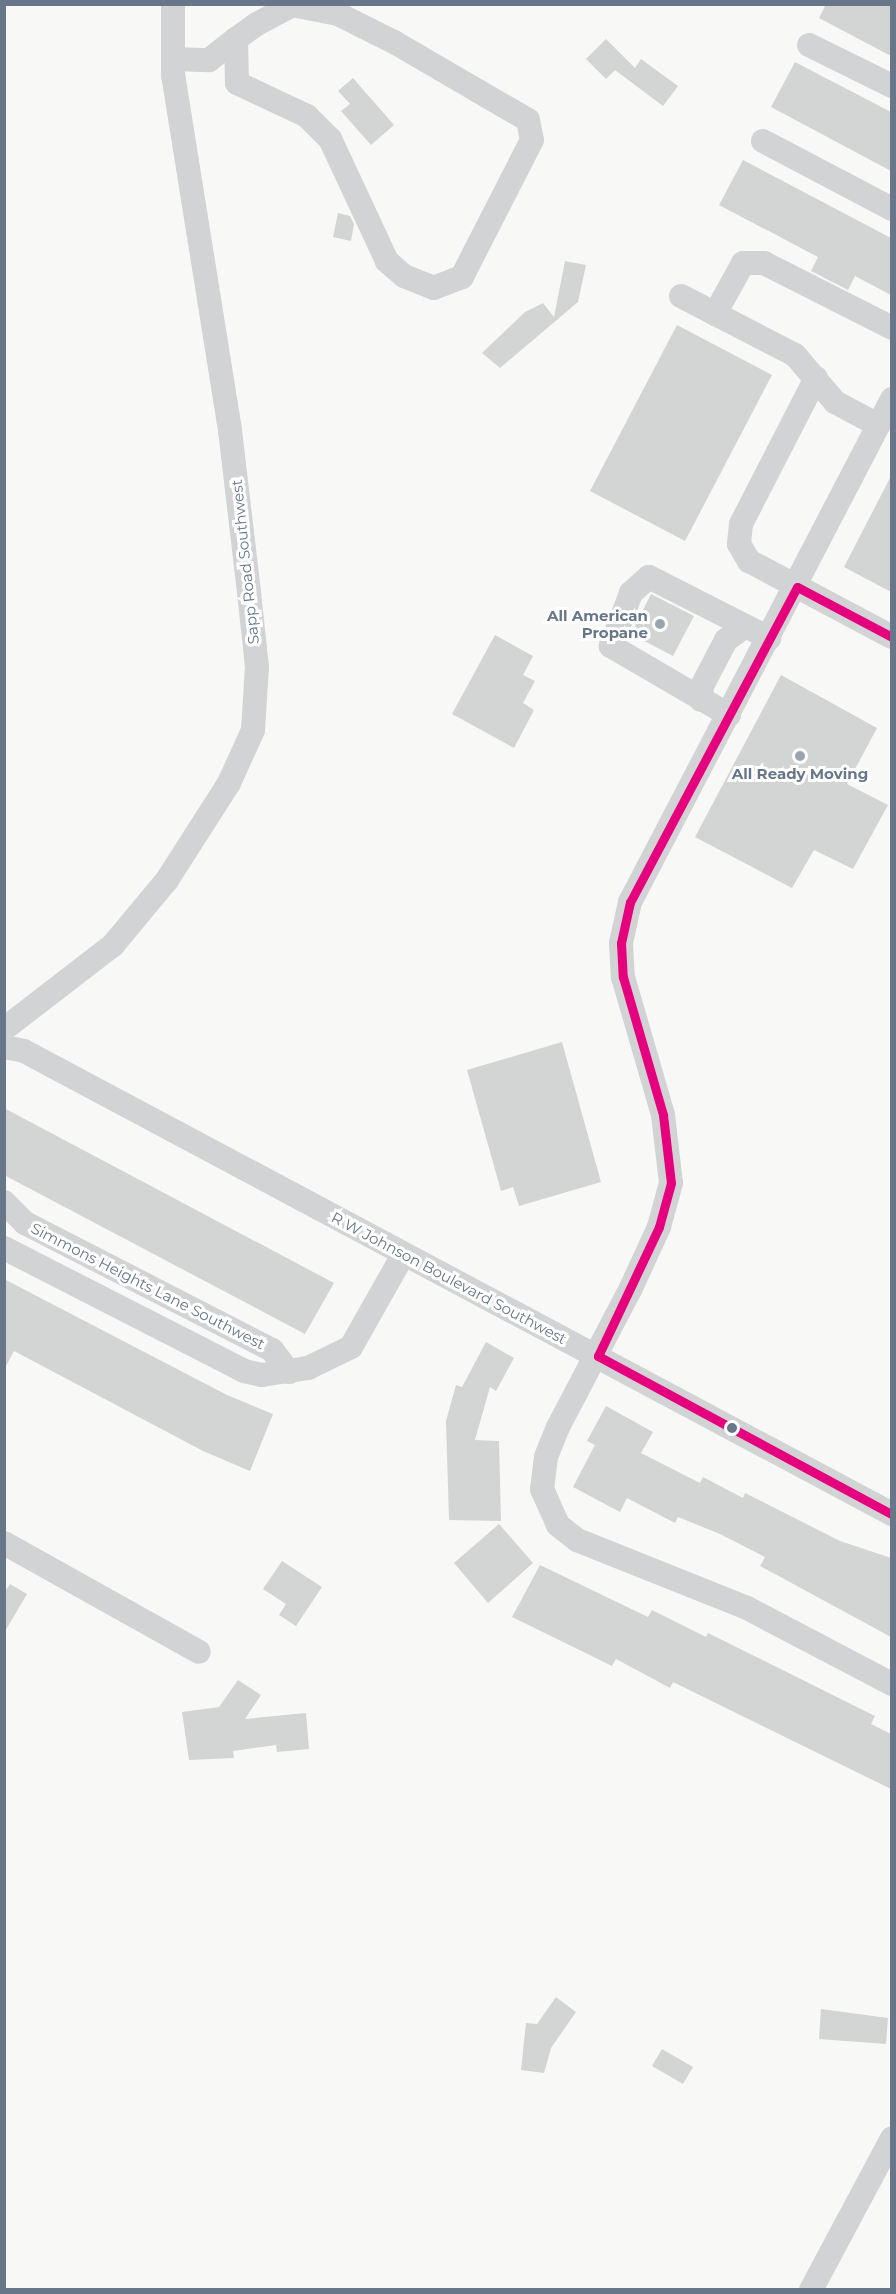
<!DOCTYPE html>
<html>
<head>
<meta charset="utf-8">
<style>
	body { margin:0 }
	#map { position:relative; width:896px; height:2294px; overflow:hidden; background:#f8f8f7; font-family:Montserrat,sans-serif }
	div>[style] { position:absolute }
	.building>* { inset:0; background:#d3d4d4 }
	.minor>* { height:24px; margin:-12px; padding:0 12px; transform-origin:12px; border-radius:12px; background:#d2d3d4 }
	.bus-1>* { height:9px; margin:-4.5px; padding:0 4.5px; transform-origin:4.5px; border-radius:4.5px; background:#e5007d }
	.dots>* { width:16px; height:16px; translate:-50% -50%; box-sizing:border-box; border:3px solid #fff; border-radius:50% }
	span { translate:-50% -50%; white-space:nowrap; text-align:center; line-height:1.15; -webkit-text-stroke:6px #fff; paint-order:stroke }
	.street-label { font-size:15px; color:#677688 }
	.poi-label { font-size:15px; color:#677688; font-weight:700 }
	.right { translate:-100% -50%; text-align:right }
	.frame { position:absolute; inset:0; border:6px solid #677688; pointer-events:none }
</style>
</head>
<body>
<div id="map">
	<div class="building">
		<div style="clip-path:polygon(826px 4px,891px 4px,891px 56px,819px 18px)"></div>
		<div style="clip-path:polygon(606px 39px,635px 68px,641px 59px,678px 86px,663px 106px,615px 70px,606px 79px,586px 59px)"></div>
		<div style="clip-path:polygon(795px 62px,891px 112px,891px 171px,771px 107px)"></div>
		<div style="clip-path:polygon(353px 78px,394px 125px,371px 145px,341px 111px,350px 104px,338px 91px)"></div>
		<div style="clip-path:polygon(743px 160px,891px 238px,891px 295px,855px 276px,848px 290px,811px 271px,818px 257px,719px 205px)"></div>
		<div style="clip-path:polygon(338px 213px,350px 216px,354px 224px,351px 241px,333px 237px)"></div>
		<div style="clip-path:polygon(565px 261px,586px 265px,578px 302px,500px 368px,482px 353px,525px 312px,543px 303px,554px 317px)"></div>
		<div style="clip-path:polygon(677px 325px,772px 375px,685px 541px,590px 491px)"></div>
		<div style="clip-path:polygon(891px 476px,891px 592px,844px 567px)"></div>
		<div style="clip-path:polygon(651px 594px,694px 616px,673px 656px,631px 634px)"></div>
		<div style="clip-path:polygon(495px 635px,533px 656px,523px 675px,535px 681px,523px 703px,534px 710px,514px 748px,452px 714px)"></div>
		<div style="clip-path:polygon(781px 675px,877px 728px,847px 784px,888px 805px,853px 869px,814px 850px,792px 888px,695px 837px)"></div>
		<div style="clip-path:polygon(562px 1042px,601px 1182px,519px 1206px,513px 1187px,501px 1191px,467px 1070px)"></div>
		<div style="clip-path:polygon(4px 1108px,334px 1283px,305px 1334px,4px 1175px)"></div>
		<div style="clip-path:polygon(4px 1279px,227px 1395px,273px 1414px,250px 1471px,203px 1451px,14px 1351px,4px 1370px)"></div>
		<div style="clip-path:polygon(486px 1342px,514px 1358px,496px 1391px,490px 1387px,475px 1440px,499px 1441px,501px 1521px,449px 1520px,446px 1421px,456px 1385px,462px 1387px)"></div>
		<div style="clip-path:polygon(606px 1406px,653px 1432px,641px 1453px,700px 1483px,703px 1477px,743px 1498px,745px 1493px,840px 1541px,891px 1558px,891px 1637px,760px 1566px,765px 1557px,720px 1534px,678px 1517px,675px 1523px,627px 1498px,620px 1512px,573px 1487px,595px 1445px,587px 1441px)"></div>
		<div style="clip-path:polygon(499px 1524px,533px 1563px,488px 1603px,454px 1563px)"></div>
		<div style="clip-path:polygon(282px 1561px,322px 1587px,296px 1626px,279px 1615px,286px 1604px,263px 1589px)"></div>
		<div style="clip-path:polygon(540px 1565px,648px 1617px,652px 1610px,706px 1637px,708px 1633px,875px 1716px,871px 1724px,891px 1734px,891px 1789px,673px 1682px,670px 1688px,616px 1659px,612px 1666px,512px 1617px)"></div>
		<div style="clip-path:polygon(10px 1584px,27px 1594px,4px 1633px,4px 1593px)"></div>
		<div style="clip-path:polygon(238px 1680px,261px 1695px,245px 1719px,306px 1713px,309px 1749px,277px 1752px,276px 1745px,233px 1751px,234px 1758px,189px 1760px,182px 1712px,219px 1707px)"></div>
		<div style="clip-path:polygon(556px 1997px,576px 2012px,551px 2048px,544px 2073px,521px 2070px,526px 2023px,537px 2024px)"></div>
		<div style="clip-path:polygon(821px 2009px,888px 2018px,886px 2044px,819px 2039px)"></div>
		<div style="clip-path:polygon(662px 2049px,693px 2067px,683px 2084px,652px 2066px)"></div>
	</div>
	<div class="minor">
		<div style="left:809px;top:45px;width:93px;rotate:26.3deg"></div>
		<div style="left:173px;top:59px;width:36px;rotate:2deg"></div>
		<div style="left:209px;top:60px;width:34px;rotate:-38deg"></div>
		<div style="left:236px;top:39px;width:26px;rotate:-36deg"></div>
		<div style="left:257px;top:24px;width:40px;rotate:-28deg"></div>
		<div style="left:292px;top:5px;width:47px;rotate:11.1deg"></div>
		<div style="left:338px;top:14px;width:63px;rotate:26.6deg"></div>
		<div style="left:394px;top:42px;width:155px;rotate:30.2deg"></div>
		<div style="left:528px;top:120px;width:20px;rotate:79deg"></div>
		<div style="left:532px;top:140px;width:154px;rotate:117.1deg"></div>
		<div style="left:462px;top:277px;width:30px;rotate:159deg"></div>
		<div style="left:434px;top:288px;width:32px;rotate:-158deg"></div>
		<div style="left:404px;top:276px;width:23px;rotate:-139deg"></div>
		<div style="left:387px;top:261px;width:135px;rotate:-115deg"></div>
		<div style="left:330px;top:139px;width:33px;rotate:-135deg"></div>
		<div style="left:307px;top:116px;width:77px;rotate:-154.8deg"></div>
		<div style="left:237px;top:83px;width:44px;rotate:-91.3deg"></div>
		<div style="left:763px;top:141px;width:146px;rotate:27.8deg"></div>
		<div style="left:681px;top:296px;width:128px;rotate:27.4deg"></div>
		<div style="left:795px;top:355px;width:62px;rotate:49.6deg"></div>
		<div style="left:835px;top:402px;width:49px;rotate:28.1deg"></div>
		<div style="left:715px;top:314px;width:58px;rotate:-61.2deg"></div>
		<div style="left:743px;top:263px;width:21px"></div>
		<div style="left:764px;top:263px;width:144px;rotate:26.9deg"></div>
		<div style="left:816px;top:378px;width:164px;rotate:117.2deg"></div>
		<div style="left:741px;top:524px;width:20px;rotate:96deg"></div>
		<div style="left:739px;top:544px;width:20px;rotate:60deg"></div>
		<div style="left:749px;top:561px;width:162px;rotate:28deg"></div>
		<div style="left:892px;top:399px;width:567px;rotate:117.51deg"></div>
		<div style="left:630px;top:902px;width:42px;rotate:102.4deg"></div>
		<div style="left:621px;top:943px;width:34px;rotate:87deg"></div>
		<div style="left:623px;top:977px;width:144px;rotate:73.8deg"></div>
		<div style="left:663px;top:1115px;width:68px;rotate:83.3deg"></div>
		<div style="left:671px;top:1183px;width:46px;rotate:105.3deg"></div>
		<div style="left:659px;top:1227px;width:67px;rotate:114.7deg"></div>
		<div style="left:631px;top:1288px;width:157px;rotate:117.7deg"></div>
		<div style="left:558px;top:1427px;width:32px;rotate:112deg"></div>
		<div style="left:546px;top:1457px;width:32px;rotate:97deg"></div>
		<div style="left:542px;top:1489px;width:39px;rotate:66deg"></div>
		<div style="left:558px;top:1525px;width:24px;rotate:38deg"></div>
		<div style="left:577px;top:1540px;width:183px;rotate:21.8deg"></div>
		<div style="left:747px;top:1608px;width:164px;rotate:27.7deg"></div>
		<div style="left:701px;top:700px;width:14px;rotate:-86deg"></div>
		<div style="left:702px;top:686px;width:52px;rotate:-62.4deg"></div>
		<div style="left:726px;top:640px;width:22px;rotate:-36deg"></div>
		<div style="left:729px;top:715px;width:137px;rotate:-149.7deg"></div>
		<div style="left:611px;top:646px;width:57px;rotate:-69.3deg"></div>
		<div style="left:631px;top:593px;width:24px;rotate:-42deg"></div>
		<div style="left:649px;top:577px;width:135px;rotate:26.9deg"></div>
		<div style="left:4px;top:1029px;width:138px;rotate:-37.6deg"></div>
		<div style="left:113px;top:945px;width:85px;rotate:-50.3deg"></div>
		<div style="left:167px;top:880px;width:115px;rotate:-57.4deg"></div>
		<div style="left:229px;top:783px;width:58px;rotate:-65.6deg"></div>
		<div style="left:253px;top:730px;width:63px;rotate:-86.4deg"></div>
		<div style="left:257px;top:667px;width:75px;rotate:-96.1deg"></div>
		<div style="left:249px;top:592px;width:163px;rotate:-96.7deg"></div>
		<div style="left:230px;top:430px;width:359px;rotate:-99.1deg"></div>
		<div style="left:173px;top:76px;width:72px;rotate:-90deg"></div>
		<div style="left:4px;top:1047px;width:20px;rotate:11deg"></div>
		<div style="left:24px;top:1051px;width:984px;rotate:28.08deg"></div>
		<div style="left:4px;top:1202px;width:30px;rotate:45deg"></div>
		<div style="left:25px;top:1223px;width:278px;rotate:27.2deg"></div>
		<div style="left:272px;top:1350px;width:28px;rotate:52deg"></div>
		<div style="left:4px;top:1248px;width:270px;rotate:27.1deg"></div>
		<div style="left:244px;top:1371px;width:18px;rotate:13deg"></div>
		<div style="left:262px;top:1375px;width:47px;rotate:-8.7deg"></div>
		<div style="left:308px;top:1368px;width:48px;rotate:-26deg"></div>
		<div style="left:351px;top:1347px;width:106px;rotate:-60.5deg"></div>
		<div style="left:4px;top:1543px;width:223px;rotate:29.2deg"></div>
		<div style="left:811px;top:2290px;width:172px;rotate:-61.9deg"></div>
	</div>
	<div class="bus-1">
		<div style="left:892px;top:637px;width:107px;rotate:-152.2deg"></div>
		<div style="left:797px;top:587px;width:357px;rotate:117.9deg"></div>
		<div style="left:630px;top:902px;width:42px;rotate:102.4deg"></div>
		<div style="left:621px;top:943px;width:34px;rotate:87deg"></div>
		<div style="left:623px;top:977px;width:144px;rotate:73.8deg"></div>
		<div style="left:663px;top:1115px;width:68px;rotate:83.3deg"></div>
		<div style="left:671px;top:1183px;width:46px;rotate:105.3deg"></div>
		<div style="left:659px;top:1227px;width:143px;rotate:115.3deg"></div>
		<div style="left:598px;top:1356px;width:334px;rotate:28.3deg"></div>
	</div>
	<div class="dots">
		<div style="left:660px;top:624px;background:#9aa4af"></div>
		<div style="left:800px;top:756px;background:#9aa4af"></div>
		<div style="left:732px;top:1428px;background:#677688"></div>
	</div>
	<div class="street-label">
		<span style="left:245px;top:562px;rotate:-96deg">Sapp Road Southwest</span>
		<span style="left:449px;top:1278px;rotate:28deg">R W Johnson Boulevard Southwest</span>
		<span style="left:148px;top:1286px;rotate:27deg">Simmons Heights Lane Southwest</span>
	</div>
	<div class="poi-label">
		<span class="right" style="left:648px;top:624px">All American<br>Propane</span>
		<span style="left:800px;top:774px">All Ready Moving</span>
	</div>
	<div class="frame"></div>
</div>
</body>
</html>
